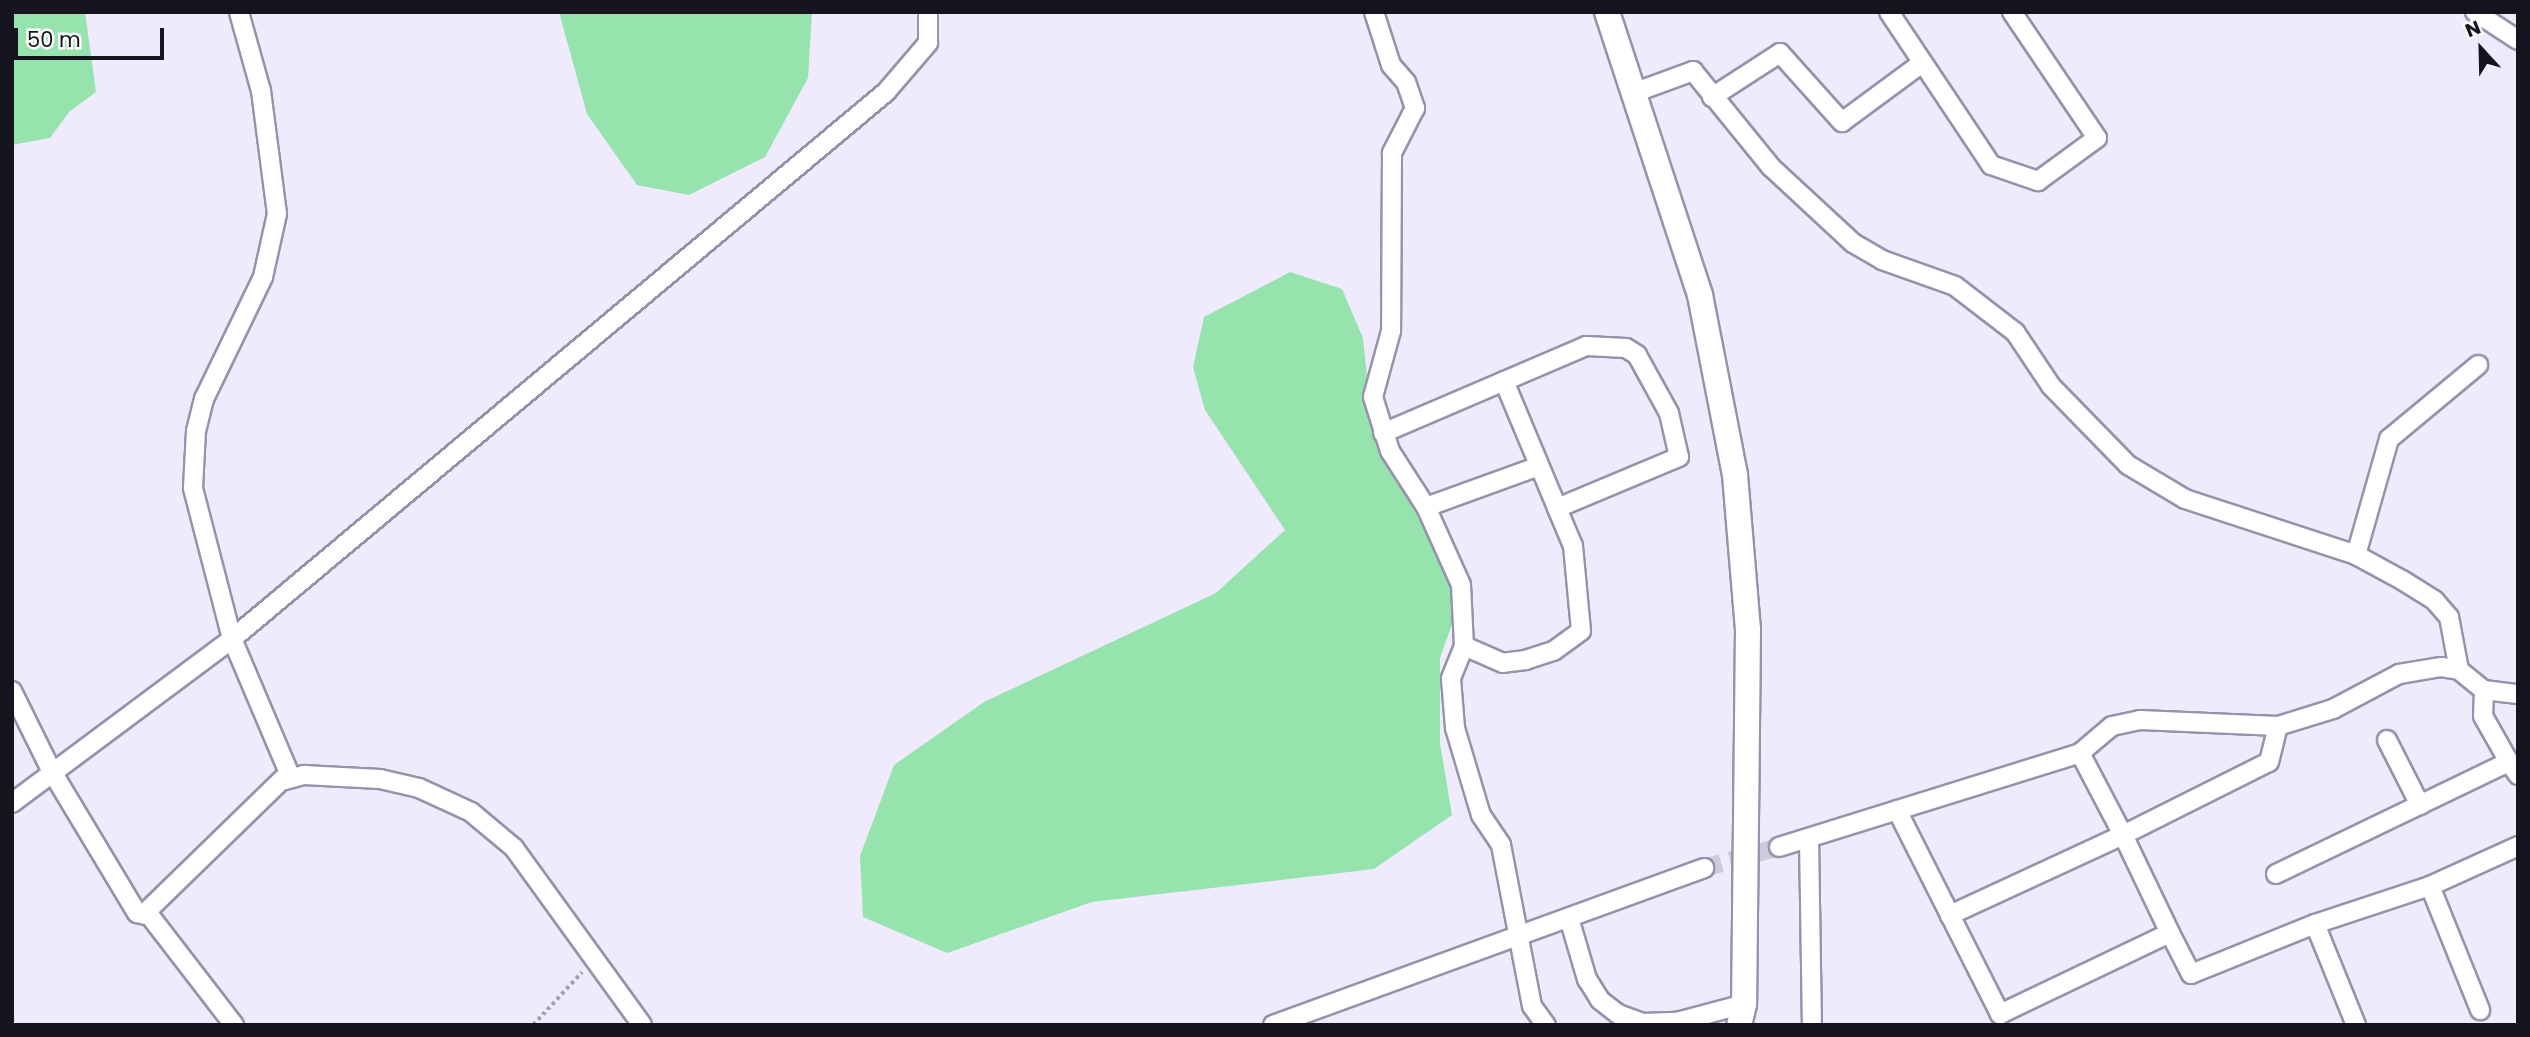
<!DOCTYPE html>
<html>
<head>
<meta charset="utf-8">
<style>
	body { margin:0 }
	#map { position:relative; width:2530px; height:1037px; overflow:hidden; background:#efebfd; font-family:Poppins,sans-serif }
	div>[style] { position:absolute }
	.green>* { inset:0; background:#96e3ad }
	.street-tunnel>* { height:18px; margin-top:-9px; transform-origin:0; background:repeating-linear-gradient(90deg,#cecbdb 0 18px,transparent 0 27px) }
	.path>* { height:3.5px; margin-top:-1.75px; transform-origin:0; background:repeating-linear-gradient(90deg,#a29fae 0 3.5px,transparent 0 7px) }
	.roads { filter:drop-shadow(2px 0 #9792ac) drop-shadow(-2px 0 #9792ac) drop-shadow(0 2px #9792ac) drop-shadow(0 -2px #9792ac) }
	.street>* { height:18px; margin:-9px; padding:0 9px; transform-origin:9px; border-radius:9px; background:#fff }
	.secondary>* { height:24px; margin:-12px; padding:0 12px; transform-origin:12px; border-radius:12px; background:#fff }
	span { translate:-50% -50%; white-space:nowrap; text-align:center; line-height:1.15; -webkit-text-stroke:5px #fbfbfb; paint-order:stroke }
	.frame { position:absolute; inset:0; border:14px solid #15131d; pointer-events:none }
	.north { position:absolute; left:2446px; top:14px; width:70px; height:70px; -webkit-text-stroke:5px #fbfbfb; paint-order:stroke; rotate:338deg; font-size:19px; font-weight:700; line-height:28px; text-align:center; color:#15131d }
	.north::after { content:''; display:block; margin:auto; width:24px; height:32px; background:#15131d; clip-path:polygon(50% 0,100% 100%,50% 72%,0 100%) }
	.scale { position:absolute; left:14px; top:28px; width:150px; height:32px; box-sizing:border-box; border:4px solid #15131d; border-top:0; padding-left:9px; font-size:21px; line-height:24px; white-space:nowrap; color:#15131d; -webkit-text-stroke:5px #fbfbfb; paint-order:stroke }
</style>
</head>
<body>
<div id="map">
	<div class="green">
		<div style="clip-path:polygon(12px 12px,85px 12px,96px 92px,69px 112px,50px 138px,12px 145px)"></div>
		<div style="clip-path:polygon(559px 12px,812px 12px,808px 78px,765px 157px,689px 195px,637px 185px,587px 114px)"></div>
		<div style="clip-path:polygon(1290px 272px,1342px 289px,1363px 338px,1372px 426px,1460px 602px,1440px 658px,1440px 743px,1452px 815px,1374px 869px,1092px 902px,947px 953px,863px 917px,860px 856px,894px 765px,984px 702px,1216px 593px,1285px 530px,1205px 410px,1193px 367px,1204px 317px)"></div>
	</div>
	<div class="street-tunnel">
		<div style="left:1704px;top:868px;width:78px;rotate:-15.6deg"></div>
	</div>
	<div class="path">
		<div style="left:533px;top:1025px;width:72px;rotate:-47.2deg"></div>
	</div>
	<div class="roads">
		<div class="street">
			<div style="left:1374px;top:12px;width:56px;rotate:72.2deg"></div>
			<div style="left:1391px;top:65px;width:23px;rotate:49deg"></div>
			<div style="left:1406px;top:82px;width:28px;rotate:71deg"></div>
			<div style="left:1415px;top:108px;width:51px;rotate:117.1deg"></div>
			<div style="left:1392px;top:153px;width:178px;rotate:90.3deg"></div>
			<div style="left:1391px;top:331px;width:68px;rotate:105.3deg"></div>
			<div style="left:1373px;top:397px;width:57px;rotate:72.5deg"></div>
			<div style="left:1390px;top:451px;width:67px;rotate:57.3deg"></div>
			<div style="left:1426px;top:507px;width:85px;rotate:65.8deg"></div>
			<div style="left:1461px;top:585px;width:61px;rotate:87.2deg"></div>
			<div style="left:1464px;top:646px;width:35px;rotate:112deg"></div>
			<div style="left:1451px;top:679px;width:49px;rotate:85.3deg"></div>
			<div style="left:1455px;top:728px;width:91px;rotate:73.4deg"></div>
			<div style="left:1481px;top:815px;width:36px;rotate:56deg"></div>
			<div style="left:1501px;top:845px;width:164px;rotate:79.1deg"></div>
			<div style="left:1532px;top:1006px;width:24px;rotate:54deg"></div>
			<div style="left:1889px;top:12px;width:184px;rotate:56.3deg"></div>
			<div style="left:1991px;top:165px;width:50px;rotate:18.8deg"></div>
			<div style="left:2038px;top:181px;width:73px;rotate:-36.1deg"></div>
			<div style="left:2097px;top:138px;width:152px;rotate:-124deg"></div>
			<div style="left:2475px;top:12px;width:51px;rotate:33.1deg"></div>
			<div style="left:1636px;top:92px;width:61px;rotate:-20.2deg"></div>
			<div style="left:1693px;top:71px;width:124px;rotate:50.9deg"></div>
			<div style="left:1771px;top:167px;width:112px;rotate:42.8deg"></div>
			<div style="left:1853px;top:243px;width:34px;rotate:30deg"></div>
			<div style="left:1882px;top:260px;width:77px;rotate:19.6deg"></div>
			<div style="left:1955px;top:286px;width:76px;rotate:37.5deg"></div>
			<div style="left:2015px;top:332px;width:65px;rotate:56.3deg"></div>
			<div style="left:2051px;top:386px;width:110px;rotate:45.7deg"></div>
			<div style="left:2128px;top:465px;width:66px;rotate:30.8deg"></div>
			<div style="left:2185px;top:499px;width:180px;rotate:18.1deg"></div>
			<div style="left:2356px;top:555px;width:52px;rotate:28.5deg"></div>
			<div style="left:2402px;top:580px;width:39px;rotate:32deg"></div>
			<div style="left:2435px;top:601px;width:21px;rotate:49deg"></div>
			<div style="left:2449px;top:617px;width:54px;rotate:79.3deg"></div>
			<div style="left:1712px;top:97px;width:81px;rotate:-32.9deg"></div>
			<div style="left:1780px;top:53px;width:93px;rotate:48.1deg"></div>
			<div style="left:1842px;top:122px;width:99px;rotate:-36.4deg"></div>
			<div style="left:1504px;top:381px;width:138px;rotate:67.3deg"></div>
			<div style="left:1383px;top:433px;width:221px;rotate:-23.2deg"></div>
			<div style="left:1586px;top:346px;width:40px;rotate:2.9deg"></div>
			<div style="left:1626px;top:348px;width:13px;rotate:32deg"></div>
			<div style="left:1637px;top:355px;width:66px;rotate:61.1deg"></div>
			<div style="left:1669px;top:413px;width:45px;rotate:77.2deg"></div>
			<div style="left:1679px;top:457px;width:132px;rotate:157.3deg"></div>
			<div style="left:1557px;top:508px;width:41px;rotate:67.2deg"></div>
			<div style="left:1573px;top:546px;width:85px;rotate:84.6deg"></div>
			<div style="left:1581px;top:631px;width:34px;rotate:144deg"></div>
			<div style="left:1553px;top:651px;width:28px;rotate:162deg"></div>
			<div style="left:1526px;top:660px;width:23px;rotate:173deg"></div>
			<div style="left:1503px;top:663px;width:43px;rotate:-156.4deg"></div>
			<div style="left:1426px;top:507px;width:120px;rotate:-19.9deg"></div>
			<div style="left:2356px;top:555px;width:121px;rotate:-74.1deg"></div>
			<div style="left:2389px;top:439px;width:116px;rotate:-39.7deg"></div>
			<div style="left:2484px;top:690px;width:26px;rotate:92deg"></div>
			<div style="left:2483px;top:716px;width:53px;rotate:60.5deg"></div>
			<div style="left:12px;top:691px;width:88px;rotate:63.7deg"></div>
			<div style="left:51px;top:770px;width:167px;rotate:59deg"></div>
			<div style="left:137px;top:913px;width:13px;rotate:13deg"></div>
			<div style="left:150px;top:916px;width:138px;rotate:52.4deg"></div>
			<div style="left:2387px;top:740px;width:73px;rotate:63.1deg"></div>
			<div style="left:2080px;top:753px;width:93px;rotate:62.3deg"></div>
			<div style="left:2123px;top:835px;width:163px;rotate:-26.6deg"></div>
			<div style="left:2269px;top:762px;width:37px;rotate:-76deg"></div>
			<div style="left:285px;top:780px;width:20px;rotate:-15deg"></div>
			<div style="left:304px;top:775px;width:76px;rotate:3deg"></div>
			<div style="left:380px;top:779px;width:40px;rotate:13deg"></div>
			<div style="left:419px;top:788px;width:57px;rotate:24.8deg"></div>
			<div style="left:471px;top:812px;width:56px;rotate:39.9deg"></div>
			<div style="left:514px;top:848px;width:218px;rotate:54.1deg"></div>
			<div style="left:12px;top:803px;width:274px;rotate:-36.7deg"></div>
			<div style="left:232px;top:639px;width:853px;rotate:-39.91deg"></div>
			<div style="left:886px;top:92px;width:65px;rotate:-49.4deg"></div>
			<div style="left:928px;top:43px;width:31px;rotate:-90deg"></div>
			<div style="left:1897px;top:810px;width:229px;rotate:63.2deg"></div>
			<div style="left:2000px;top:1014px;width:188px;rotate:-25.5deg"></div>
			<div style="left:2170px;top:933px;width:109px;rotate:-115.6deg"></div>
			<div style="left:2123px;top:835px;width:191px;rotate:155.2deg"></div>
			<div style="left:1809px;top:838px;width:187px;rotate:89.1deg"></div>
			<div style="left:1779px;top:847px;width:315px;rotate:-17.3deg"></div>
			<div style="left:2080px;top:753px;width:42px;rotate:-40.2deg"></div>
			<div style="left:2112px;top:726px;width:29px;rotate:-12deg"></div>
			<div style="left:2140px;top:720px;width:138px;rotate:2.5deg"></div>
			<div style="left:2278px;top:726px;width:58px;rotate:-17.2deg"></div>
			<div style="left:2333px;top:709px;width:75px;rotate:-27.9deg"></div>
			<div style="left:2399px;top:674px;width:43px;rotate:-9.5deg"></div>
			<div style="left:2441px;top:667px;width:18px;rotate:9deg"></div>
			<div style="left:2459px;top:670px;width:32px;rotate:39deg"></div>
			<div style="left:2484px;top:690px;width:34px;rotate:7deg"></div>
			<div style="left:2276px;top:874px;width:259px;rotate:-25.7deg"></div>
			<div style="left:2509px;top:762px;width:16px;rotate:55deg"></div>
			<div style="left:2430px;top:886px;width:97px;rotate:-24.4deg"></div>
			<div style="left:150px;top:916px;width:6px;rotate:-135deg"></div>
			<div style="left:146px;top:912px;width:199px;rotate:-44.2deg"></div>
			<div style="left:289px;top:773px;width:146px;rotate:-113deg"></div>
			<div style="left:232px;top:639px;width:156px;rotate:-104.5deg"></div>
			<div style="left:193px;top:488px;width:57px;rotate:-87deg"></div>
			<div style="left:196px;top:431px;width:33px;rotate:-76deg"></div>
			<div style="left:204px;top:399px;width:136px;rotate:-64.2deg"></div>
			<div style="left:263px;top:277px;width:65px;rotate:-77.5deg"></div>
			<div style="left:277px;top:214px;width:124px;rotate:-97.4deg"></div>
			<div style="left:261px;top:91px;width:82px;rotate:-105.6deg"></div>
			<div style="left:1569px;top:918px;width:64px;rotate:73.6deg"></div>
			<div style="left:1587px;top:979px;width:25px;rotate:58deg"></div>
			<div style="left:1600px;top:1000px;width:23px;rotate:38deg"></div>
			<div style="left:1618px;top:1014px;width:27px;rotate:20deg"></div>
			<div style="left:1643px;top:1023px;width:34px;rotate:-2deg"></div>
			<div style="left:1677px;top:1022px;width:69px;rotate:-15deg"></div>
			<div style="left:2315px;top:924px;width:121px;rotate:-18.3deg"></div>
			<div style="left:2430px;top:886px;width:134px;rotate:68deg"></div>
			<div style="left:2170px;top:933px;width:46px;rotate:62.9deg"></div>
			<div style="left:2191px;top:974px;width:134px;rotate:-22deg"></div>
			<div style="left:2315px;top:924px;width:109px;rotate:67.9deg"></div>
			<div style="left:1273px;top:1025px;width:459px;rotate:-20deg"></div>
		</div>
		<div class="secondary">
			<div style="left:1607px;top:12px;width:298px;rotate:71.8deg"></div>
			<div style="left:1700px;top:295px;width:183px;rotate:79deg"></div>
			<div style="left:1735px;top:475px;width:156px;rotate:85.2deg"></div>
			<div style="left:1748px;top:630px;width:374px;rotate:90.6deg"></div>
			<div style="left:1744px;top:1004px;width:22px;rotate:103deg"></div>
		</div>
	</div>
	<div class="frame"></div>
	<div class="north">N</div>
	<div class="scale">50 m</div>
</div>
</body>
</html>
